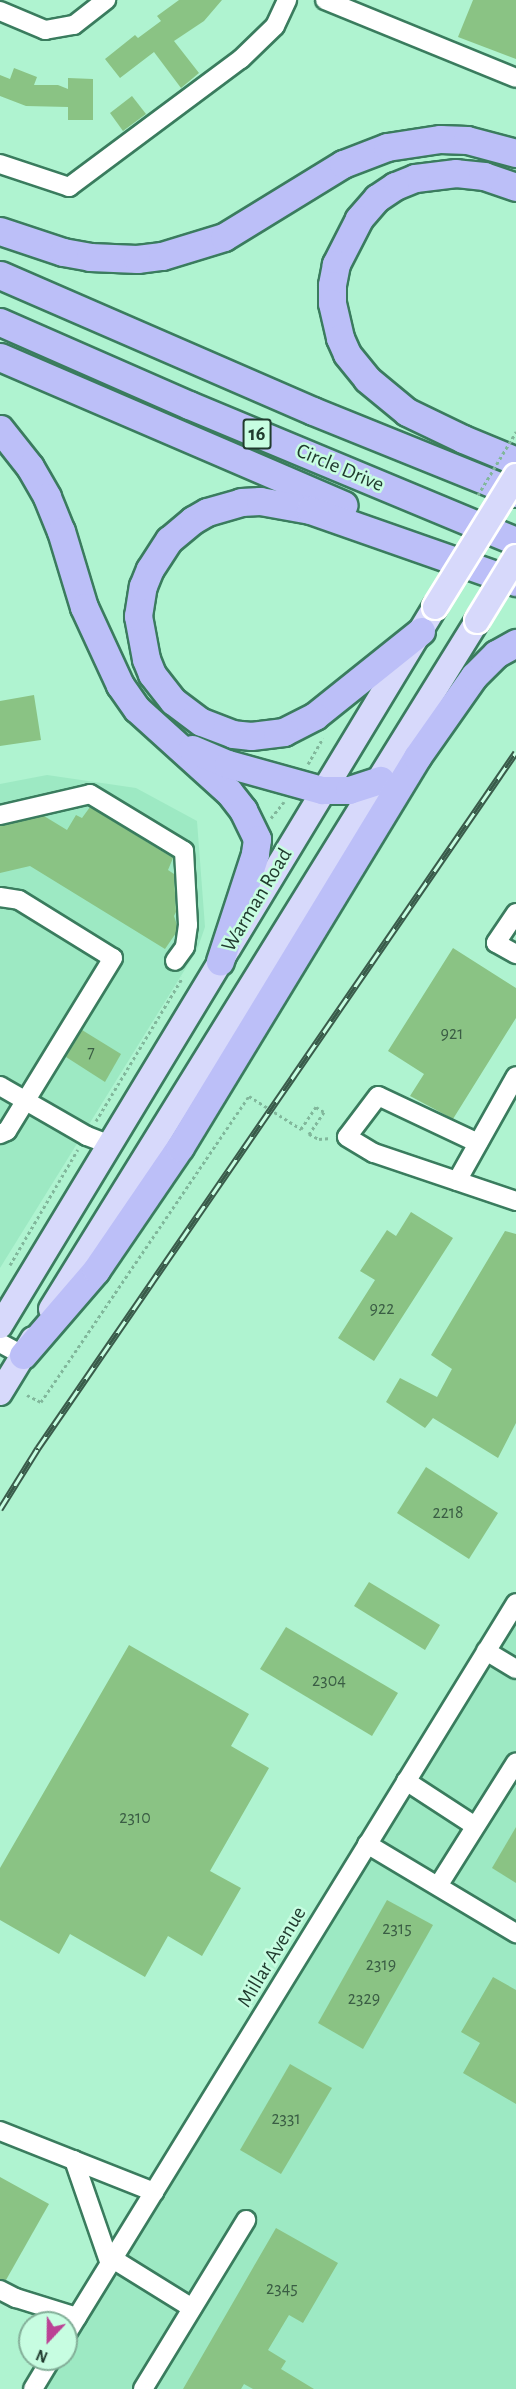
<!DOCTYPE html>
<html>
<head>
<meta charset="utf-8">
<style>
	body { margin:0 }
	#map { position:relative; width:516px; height:2389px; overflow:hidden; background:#aff3d0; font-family:"Alegreya Sans",sans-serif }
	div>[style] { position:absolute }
	.built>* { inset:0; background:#9de9c3 }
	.building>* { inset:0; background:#8ac384 }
	.path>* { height:3px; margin-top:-1.5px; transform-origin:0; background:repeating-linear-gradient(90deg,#81b79b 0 3px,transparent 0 6px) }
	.roads { filter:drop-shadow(2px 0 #3a7c5e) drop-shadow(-2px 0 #3a7c5e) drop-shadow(0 2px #3a7c5e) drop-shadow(0 -2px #3a7c5e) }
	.minor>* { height:18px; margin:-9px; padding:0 9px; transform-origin:9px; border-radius:9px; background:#fff }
	.major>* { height:24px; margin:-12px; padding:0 12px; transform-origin:12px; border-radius:12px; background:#d7d9fb }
	.highway>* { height:27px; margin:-13.5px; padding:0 13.5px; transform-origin:13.5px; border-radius:13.5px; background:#bcbff8 }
	.rail>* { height:7px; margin-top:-3.5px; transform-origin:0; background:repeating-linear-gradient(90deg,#c7fde1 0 14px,#395b4a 0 28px); box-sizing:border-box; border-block:2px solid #395b4a }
	.path-bridge>* { height:3px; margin-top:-1.5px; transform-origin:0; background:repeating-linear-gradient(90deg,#81b79b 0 3px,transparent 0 6px) }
	.bridges { filter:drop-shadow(2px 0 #fff) drop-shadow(-2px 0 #fff) drop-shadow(0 2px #fff) drop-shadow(0 -2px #fff) }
	.major-bridge>* { height:24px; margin:-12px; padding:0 12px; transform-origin:12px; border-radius:12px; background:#d7d9fb }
	span { translate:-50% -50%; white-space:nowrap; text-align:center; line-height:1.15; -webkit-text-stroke:5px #c7fde1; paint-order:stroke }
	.number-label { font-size:18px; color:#3a5d44 }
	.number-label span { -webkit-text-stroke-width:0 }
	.shield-label span { padding:2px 4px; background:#c7fde1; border:2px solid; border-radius:4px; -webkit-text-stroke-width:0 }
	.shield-label { font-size:20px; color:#203b2e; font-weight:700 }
	.street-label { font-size:21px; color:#203b2e }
	.north { position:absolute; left:18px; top:2311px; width:60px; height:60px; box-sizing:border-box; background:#c7fde1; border:2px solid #84af99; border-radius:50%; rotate:202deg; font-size:16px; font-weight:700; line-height:24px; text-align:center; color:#203b2e }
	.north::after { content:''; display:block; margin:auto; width:21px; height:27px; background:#bb4295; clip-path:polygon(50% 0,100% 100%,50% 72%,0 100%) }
</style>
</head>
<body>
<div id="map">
	<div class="built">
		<div style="clip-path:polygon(47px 775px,136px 788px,197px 821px,205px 927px,197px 950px,0 1268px,0 784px)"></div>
		<div style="clip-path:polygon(516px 1603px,516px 2389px,33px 2389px,51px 2359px,66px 2359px,66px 2335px)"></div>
	</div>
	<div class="building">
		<div style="clip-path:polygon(179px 0,222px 0,204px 21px,174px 41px,199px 73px,181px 88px,154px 52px,120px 78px,105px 59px,135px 35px,138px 38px,161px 21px,157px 16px)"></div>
		<div style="clip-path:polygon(473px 0,516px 0,516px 59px,458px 37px)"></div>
		<div style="clip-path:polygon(14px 68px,37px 77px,34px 85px,58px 85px,68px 89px,68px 78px,93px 79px,93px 120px,68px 120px,68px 107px,26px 106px,0 96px,0 75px,10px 79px)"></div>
		<div style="clip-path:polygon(132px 96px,146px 114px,123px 131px,110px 113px)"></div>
		<div style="clip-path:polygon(34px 695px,41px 740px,0 746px,0 701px)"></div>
		<div style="clip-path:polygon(90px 807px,173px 858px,168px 870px,174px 874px,176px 912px,174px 916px,177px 925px,176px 933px,165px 949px,30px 866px,0 873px,0 826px,44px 816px,67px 830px,76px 815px,82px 818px)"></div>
		<div style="clip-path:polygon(453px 948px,516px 988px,516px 1018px,453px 1119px,410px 1096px,424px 1074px,388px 1051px)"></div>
		<div style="clip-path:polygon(82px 1030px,121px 1054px,105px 1082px,66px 1057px)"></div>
		<div style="clip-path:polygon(411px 1212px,453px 1238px,374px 1361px,338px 1338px,375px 1280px,360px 1271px,387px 1230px,396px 1236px)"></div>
		<div style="clip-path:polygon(505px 1231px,516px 1234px,516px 1423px,498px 1458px,433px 1418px,425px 1428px,386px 1402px,400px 1378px,437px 1397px,452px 1369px,431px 1355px)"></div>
		<div style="clip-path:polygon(426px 1467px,498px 1513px,469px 1559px,397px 1513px)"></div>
		<div style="clip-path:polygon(369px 1582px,440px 1625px,425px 1650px,354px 1606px)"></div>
		<div style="clip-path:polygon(286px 1627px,398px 1693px,372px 1736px,260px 1669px)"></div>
		<div style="clip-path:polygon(129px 1645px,249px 1714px,231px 1746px,269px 1768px,210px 1871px,241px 1888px,202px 1956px,168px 1936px,145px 1977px,70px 1934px,59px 1954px,0 1920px,0 1868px)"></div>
		<div style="clip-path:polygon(516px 1827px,516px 1883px,492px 1868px)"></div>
		<div style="clip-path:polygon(387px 1900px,433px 1925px,363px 2049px,318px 2023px)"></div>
		<div style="clip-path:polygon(493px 1977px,516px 1990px,516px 2104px,463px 2073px,480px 2043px,461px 2032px)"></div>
		<div style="clip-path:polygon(290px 2064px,332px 2088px,281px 2174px,240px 2150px)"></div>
		<div style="clip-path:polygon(0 2177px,49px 2204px,6px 2280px,0 2279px)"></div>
		<div style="clip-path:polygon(276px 2228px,338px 2263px,303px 2323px,289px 2315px,268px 2350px,286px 2361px,281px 2369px,314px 2389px,253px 2389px,244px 2384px,241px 2389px,183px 2389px)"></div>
	</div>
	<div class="path">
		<div style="left:308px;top:764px;width:30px;rotate:-60deg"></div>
		<div style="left:271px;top:818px;width:21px;rotate:-51deg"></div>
		<div style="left:96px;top:1121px;width:168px;rotate:-58.9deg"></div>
		<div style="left:10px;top:1265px;width:134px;rotate:-59.6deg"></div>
		<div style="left:27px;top:1395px;width:16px;rotate:27deg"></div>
		<div style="left:41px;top:1402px;width:370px;rotate:-55.8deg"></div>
		<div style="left:249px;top:1096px;width:62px;rotate:32.4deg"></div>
		<div style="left:301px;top:1129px;width:27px;rotate:-56deg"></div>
		<div style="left:316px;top:1107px;width:9px;rotate:32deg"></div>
		<div style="left:324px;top:1112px;width:27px;rotate:124deg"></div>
		<div style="left:309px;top:1134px;width:11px;rotate:27deg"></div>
		<div style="left:319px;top:1139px;width:12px;rotate:-5deg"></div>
	</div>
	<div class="roads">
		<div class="minor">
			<div style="left:325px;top:0;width:206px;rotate:22.2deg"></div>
			<div style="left:0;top:11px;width:49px;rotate:22.9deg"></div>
			<div style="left:45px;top:30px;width:29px;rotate:-10deg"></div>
			<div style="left:74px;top:25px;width:41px;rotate:-38deg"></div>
			<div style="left:0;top:164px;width:73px;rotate:18.4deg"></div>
			<div style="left:69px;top:187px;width:214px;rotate:-36.7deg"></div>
			<div style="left:241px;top:59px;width:47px;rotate:-44.1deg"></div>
			<div style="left:275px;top:26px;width:29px;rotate:-65deg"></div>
			<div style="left:0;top:815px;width:92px;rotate:-13.1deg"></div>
			<div style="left:90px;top:794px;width:110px;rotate:31.2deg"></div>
			<div style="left:184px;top:851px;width:74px;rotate:86.9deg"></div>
			<div style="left:188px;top:925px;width:22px;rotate:98deg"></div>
			<div style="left:185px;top:947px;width:17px;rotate:126deg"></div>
			<div style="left:0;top:897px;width:19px;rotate:9deg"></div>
			<div style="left:19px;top:900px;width:110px;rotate:31.7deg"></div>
			<div style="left:113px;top:958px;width:203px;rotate:121.5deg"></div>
			<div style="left:7px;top:1131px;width:8px;rotate:157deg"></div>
			<div style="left:516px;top:913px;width:36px;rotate:124deg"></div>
			<div style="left:496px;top:943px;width:23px;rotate:29deg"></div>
			<div style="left:0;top:1086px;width:100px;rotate:29.9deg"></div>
			<div style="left:87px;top:1136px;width:22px;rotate:21deg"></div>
			<div style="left:478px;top:1143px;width:110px;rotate:-154.8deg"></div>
			<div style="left:378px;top:1096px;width:51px;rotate:127.1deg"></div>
			<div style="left:347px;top:1137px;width:31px;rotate:31deg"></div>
			<div style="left:374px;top:1153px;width:150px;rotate:18.7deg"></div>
			<div style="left:457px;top:1181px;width:120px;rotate:-60.7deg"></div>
			<div style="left:0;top:1343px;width:26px;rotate:28deg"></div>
			<div style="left:486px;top:1651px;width:35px;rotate:31deg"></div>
			<div style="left:406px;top:1781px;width:82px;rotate:33.1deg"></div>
			<div style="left:367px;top:1844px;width:174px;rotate:30.9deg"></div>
			<div style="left:438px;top:1886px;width:146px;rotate:-57.8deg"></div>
			<div style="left:0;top:2131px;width:166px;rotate:21.6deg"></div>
			<div style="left:74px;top:2160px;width:110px;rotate:70.9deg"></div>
			<div style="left:113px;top:2259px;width:93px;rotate:31.8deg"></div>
			<div style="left:0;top:2290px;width:18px;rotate:27deg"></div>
			<div style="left:16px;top:2298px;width:64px;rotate:17.3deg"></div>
			<div style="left:66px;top:2335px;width:859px;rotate:-58.42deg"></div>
			<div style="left:33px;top:2389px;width:35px;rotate:-59deg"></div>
			<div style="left:143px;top:2389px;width:198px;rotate:-58.6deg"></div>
		</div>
		<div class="major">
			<div style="left:51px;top:1309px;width:809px;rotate:-58.23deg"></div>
			<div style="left:0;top:1326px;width:840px;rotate:-58.83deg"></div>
			<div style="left:0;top:1393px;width:63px;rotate:-58.6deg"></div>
		</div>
		<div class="highway">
			<div style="left:516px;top:187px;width:34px;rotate:-161deg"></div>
			<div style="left:484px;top:176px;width:28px;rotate:-174deg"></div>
			<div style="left:456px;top:173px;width:41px;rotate:173deg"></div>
			<div style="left:415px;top:178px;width:22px;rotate:158deg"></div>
			<div style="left:395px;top:186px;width:22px;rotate:146deg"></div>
			<div style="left:377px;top:198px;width:28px;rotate:131deg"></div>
			<div style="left:359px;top:219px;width:51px;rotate:117.1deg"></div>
			<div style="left:336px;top:264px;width:21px;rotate:101deg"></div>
			<div style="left:332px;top:285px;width:18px;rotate:90deg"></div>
			<div style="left:332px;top:303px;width:36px;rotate:77deg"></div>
			<div style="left:340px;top:338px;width:17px;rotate:66deg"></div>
			<div style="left:347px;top:354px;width:32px;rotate:51deg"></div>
			<div style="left:367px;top:379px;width:52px;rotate:39.5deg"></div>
			<div style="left:407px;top:412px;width:62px;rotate:25.7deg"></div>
			<div style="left:463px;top:439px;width:57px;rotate:22.5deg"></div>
			<div style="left:0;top:231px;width:66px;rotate:18.4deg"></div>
			<div style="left:63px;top:252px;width:27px;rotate:10deg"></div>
			<div style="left:90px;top:257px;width:47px;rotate:2.4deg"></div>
			<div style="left:137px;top:259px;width:25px;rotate:-7deg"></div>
			<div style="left:162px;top:256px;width:65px;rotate:-17deg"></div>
			<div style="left:224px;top:237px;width:140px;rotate:-31.5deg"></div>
			<div style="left:343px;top:164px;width:47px;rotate:-21.1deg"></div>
			<div style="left:387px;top:147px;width:54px;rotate:-8.6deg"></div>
			<div style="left:440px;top:139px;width:27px;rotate:2deg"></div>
			<div style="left:467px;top:140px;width:51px;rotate:14.9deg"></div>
			<div style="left:0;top:275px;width:341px;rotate:23.5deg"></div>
			<div style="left:313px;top:411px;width:219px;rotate:22deg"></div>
			<div style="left:0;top:322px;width:206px;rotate:23.7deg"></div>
			<div style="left:189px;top:405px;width:354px;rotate:22.6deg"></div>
			<div style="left:0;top:357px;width:374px;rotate:23.3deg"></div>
			<div style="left:0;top:429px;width:48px;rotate:51.7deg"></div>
			<div style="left:30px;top:467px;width:34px;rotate:60deg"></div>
			<div style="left:47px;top:497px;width:37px;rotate:68deg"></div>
			<div style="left:61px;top:531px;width:79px;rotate:73.2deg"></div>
			<div style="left:84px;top:607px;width:86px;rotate:65.2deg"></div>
			<div style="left:120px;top:685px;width:29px;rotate:55deg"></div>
			<div style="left:137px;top:709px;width:124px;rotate:42.1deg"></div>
			<div style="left:229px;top:792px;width:23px;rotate:52deg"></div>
			<div style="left:243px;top:810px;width:32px;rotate:64deg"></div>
			<div style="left:257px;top:839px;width:15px;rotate:98deg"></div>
			<div style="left:255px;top:854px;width:113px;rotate:108.1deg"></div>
			<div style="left:421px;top:631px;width:136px;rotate:141.3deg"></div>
			<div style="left:315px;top:716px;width:35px;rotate:153deg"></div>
			<div style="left:284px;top:732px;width:33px;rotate:173deg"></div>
			<div style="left:251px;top:736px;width:18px;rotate:-174deg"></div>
			<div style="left:233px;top:734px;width:34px;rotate:-159deg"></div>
			<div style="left:201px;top:722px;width:35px;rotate:-143deg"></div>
			<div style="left:173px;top:701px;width:34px;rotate:-128deg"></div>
			<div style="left:152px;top:674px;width:16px;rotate:-112deg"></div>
			<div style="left:146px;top:659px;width:44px;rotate:-100.5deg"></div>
			<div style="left:138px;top:616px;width:30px;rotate:-81deg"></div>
			<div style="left:143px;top:586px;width:18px;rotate:-68deg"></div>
			<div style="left:150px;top:569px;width:35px;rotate:-57deg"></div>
			<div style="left:169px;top:540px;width:31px;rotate:-40deg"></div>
			<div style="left:193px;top:520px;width:16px;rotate:-30deg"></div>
			<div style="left:207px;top:512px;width:35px;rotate:-16deg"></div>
			<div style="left:241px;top:502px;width:19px;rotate:-3deg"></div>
			<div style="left:260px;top:501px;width:51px;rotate:10.2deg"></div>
			<div style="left:310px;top:510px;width:218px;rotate:19.3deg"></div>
			<div style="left:192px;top:749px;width:39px;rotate:23deg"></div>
			<div style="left:228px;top:764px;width:98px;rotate:15.5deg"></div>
			<div style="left:322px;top:790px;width:27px"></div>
			<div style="left:349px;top:790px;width:33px;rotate:-18deg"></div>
			<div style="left:23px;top:1355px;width:112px;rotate:-49.3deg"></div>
			<div style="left:96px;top:1270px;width:149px;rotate:-55.7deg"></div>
			<div style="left:180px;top:1147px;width:456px;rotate:-58.7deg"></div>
			<div style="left:417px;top:757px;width:99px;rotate:-54.9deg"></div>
			<div style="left:474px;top:676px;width:31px;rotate:-45deg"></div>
			<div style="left:496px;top:654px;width:23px;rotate:-29deg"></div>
		</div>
	</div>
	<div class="rail">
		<div style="left:0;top:1509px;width:72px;rotate:-58.1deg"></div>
		<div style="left:38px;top:1448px;width:844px;rotate:-55.52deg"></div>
	</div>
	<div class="path-bridge">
		<div style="left:478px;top:495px;width:74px;rotate:-58.9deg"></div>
	</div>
	<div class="bridges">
		<div class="major-bridge">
			<div style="left:435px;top:607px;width:154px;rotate:-58.3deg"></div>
			<div style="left:477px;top:621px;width:75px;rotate:-58.6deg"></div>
		</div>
	</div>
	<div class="number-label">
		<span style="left:452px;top:1034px">921</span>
		<span style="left:91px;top:1053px">7</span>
		<span style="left:382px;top:1309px">922</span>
		<span style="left:448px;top:1513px">2218</span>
		<span style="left:329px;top:1681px">2304</span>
		<span style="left:135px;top:1818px">2310</span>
		<span style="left:397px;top:1929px">2315</span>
		<span style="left:381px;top:1965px">2319</span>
		<span style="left:364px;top:1999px">2329</span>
		<span style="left:286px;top:2119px">2331</span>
		<span style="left:282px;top:2289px">2345</span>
	</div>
	<div class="shield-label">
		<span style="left:257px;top:434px">16</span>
	</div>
	<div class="street-label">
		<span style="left:340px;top:468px;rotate:23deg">Circle Drive</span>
		<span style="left:257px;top:900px;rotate:-59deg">Warman Road</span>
		<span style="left:272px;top:1957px;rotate:-59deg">Millar Avenue</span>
	</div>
	<div class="north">N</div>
</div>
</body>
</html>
